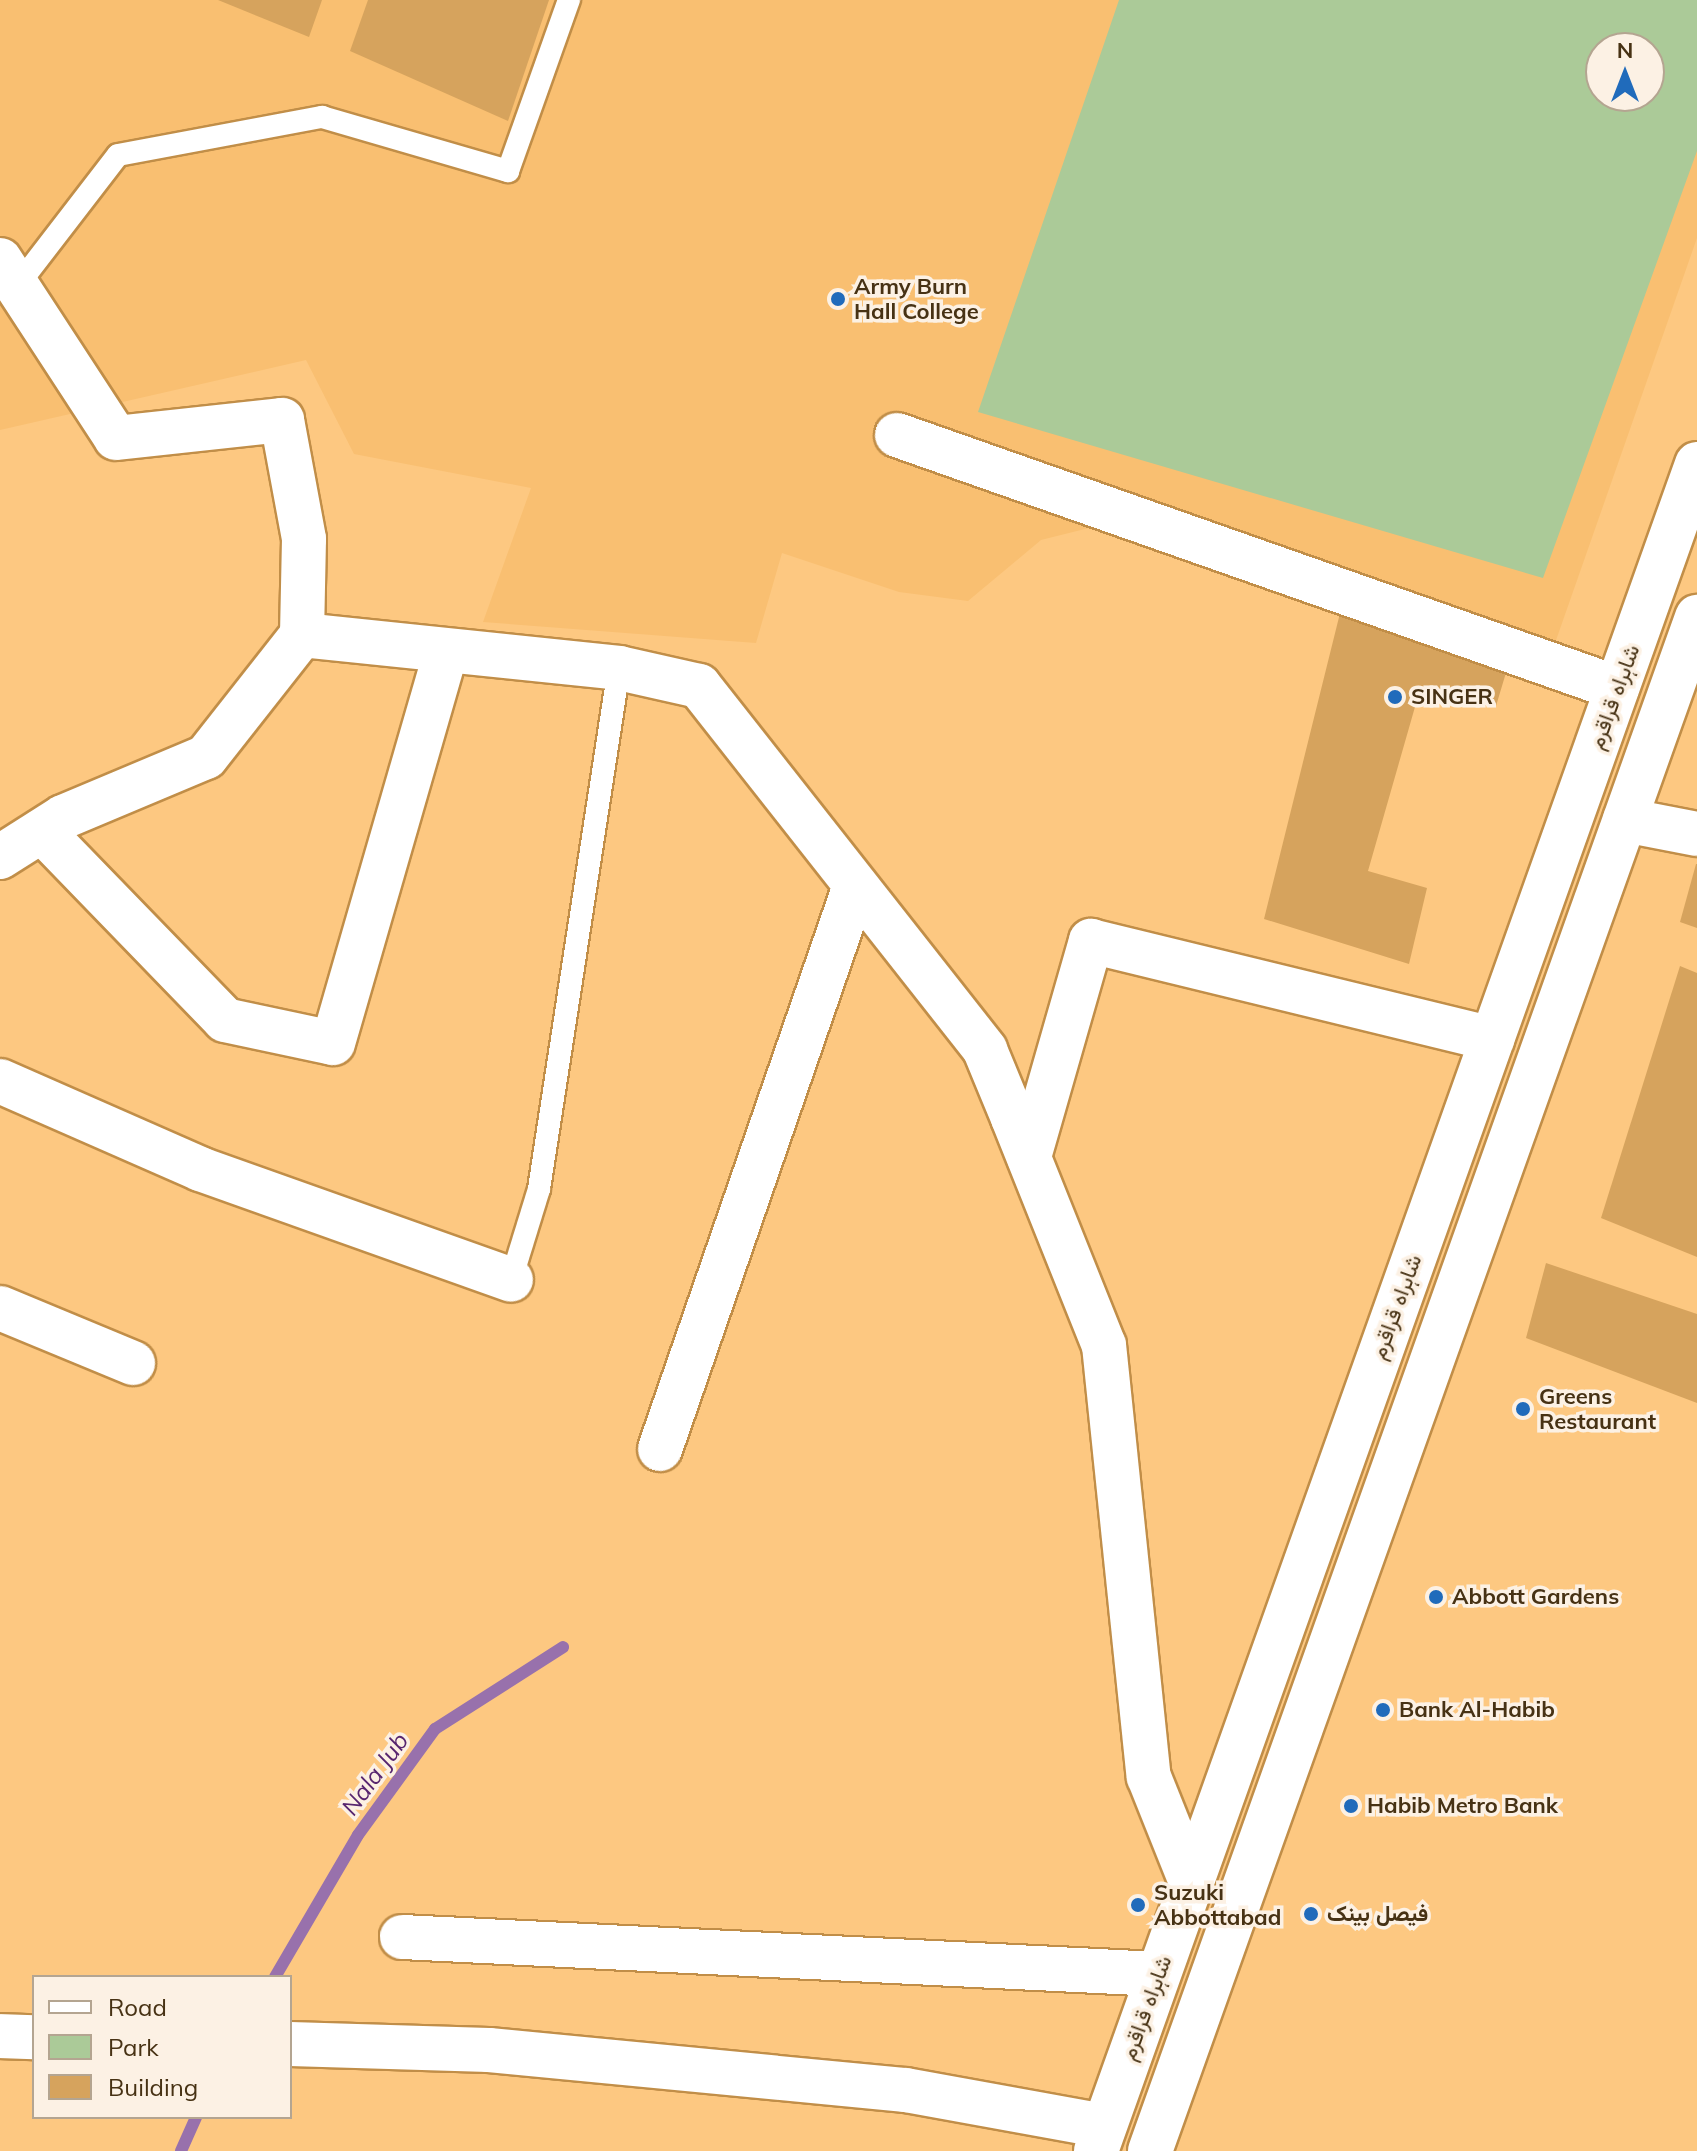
<!DOCTYPE html>
<html>
<head>
<meta charset="utf-8">
<style>
	body { margin:0 }
	#map { position:relative; width:1697px; height:2151px; overflow:hidden; background:#fdc881; font-family:Mulish,Vazirmatn,sans-serif }
	div>[style] { position:absolute }
	.built>* { inset:0; background:#f9bf71 }
	.green>* { inset:0; background:#abca98 }
	.stream>* { height:12px; margin:-6px; padding:0 6px; transform-origin:6px; border-radius:6px; background:#9871ac }
	.building>* { inset:0; background:#d6a35d }
	.roads { filter:drop-shadow(2px 0 #c18e48) drop-shadow(-2px 0 #c18e48) drop-shadow(0 2px #c18e48) drop-shadow(0 -2px #c18e48) }
	.lane>* { height:22px; margin:-11px; padding:0 11px; transform-origin:11px; border-radius:11px; background:#fff }
	.street>* { height:44px; margin:-22px; padding:0 22px; transform-origin:22px; border-radius:22px; background:#fff }
	.highway>* { height:44px; margin:-22px; padding:0 22px; transform-origin:22px; border-radius:22px; background:#fff }
	.dots>* { width:22px; height:22px; translate:-50% -50%; box-sizing:border-box; border:4px solid #fcf1e4; border-radius:50% }
	span { translate:-50% -50%; white-space:nowrap; text-align:center; line-height:1.15; -webkit-text-stroke:7px #fcf1e4; paint-order:stroke }
	.poi-label { font-size:22px; color:#473214; font-weight:700 }
	.left { translate:0 -50%; text-align:left }
	.street-label { font-size:22px; color:#473214 }
	.water-label { font-size:24px; color:#58266f; font-style:italic }
	.legend { position:absolute; left:32px; top:1975px; width:260px; height:144px; box-sizing:border-box; background:#fcf1e4; border:2px solid #b4a591; margin:0; padding:10px 14px; list-style:none; font-size:24px; color:#473214 }
	.legend li { display:flex; align-items:center; gap:16px; height:40px }
	.legend b { width:40px; border:2px solid #b4a591 }
	.north { position:absolute; left:1585px; top:32px; width:80px; height:80px; box-sizing:border-box; background:#fcf1e4; border:2px solid #b4a591; border-radius:50%; rotate:0deg; font-size:22px; font-weight:700; line-height:32px; text-align:center; color:#473214 }
	.north::after { content:''; display:block; margin:auto; width:28px; height:36px; background:#206bbb; clip-path:polygon(50% 0,100% 100%,50% 72%,0 100%) }
</style>
</head>
<body>
<div id="map">
	<div class="built">
		<div style="clip-path:polygon(evenodd,0 0,1697px 0,1697px 238px,1554px 646px,1093px 527px,1041px 540px,968px 601px,899px 592px,782px 553px,756px 643px,483px 622px,531px 488px,354px 454px,306px 360px,0 430px,0 0,1601px 48px,1649px 48px,1649px 96px,1601px 96px,1601px 48px)"></div>
	</div>
	<div class="green">
		<div style="clip-path:polygon(evenodd,1119px 0,1697px 0,1697px 151px,1543px 578px,978px 412px,1119px 0,1601px 48px,1649px 48px,1649px 96px,1601px 96px,1601px 48px)"></div>
	</div>
	<div class="stream">
		<div style="left:275px;top:1977px;width:164px;rotate:-59.7deg"></div>
		<div style="left:358px;top:1835px;width:131px;rotate:-54deg"></div>
		<div style="left:435px;top:1729px;width:152px;rotate:-32.6deg"></div>
		<div style="left:181px;top:2151px;width:37px;rotate:-66deg"></div>
	</div>
	<div class="building">
		<div style="clip-path:polygon(218px 0,322px 0,309px 37px)"></div>
		<div style="clip-path:polygon(368px 0,549px 0,508px 121px,350px 51px)"></div>
		<div style="clip-path:polygon(1346px 589px,1517px 636px,1496px 706px,1421px 686px,1368px 871px,1427px 888px,1409px 964px,1264px 919px)"></div>
		<div style="clip-path:polygon(1696px 864px,1697px 864px,1697px 928px,1680px 922px)"></div>
		<div style="clip-path:polygon(1680px 966px,1697px 973px,1697px 1257px,1601px 1218px)"></div>
		<div style="clip-path:polygon(1546px 1263px,1697px 1314px,1697px 1403px,1526px 1338px)"></div>
	</div>
	<div class="roads">
		<div class="lane">
			<div style="left:14px;top:290px;width:170px;rotate:-52.4deg"></div>
			<div style="left:118px;top:155px;width:208px;rotate:-10.6deg"></div>
			<div style="left:322px;top:117px;width:194px;rotate:16.2deg"></div>
			<div style="left:508px;top:171px;width:182px;rotate:-70.4deg"></div>
			<div style="left:511px;top:1280px;width:95px;rotate:-72.9deg"></div>
			<div style="left:539px;top:1189px;width:527px;rotate:-81.27deg"></div>
		</div>
		<div class="street">
			<div style="left:0;top:260px;width:212px;rotate:56.9deg"></div>
			<div style="left:116px;top:438px;width:167px;rotate:-6.2deg"></div>
			<div style="left:282px;top:420px;width:121px;rotate:79.5deg"></div>
			<div style="left:304px;top:539px;width:96px;rotate:91.2deg"></div>
			<div style="left:897px;top:435px;width:763px;rotate:19.36deg"></div>
			<div style="left:1625px;top:820px;width:73px;rotate:11deg"></div>
			<div style="left:42px;top:831px;width:263px;rotate:45.9deg"></div>
			<div style="left:225px;top:1020px;width:110px;rotate:12deg"></div>
			<div style="left:333px;top:1043px;width:405px;rotate:-73.9deg"></div>
			<div style="left:0;top:857px;width:75px;rotate:-32.4deg"></div>
			<div style="left:63px;top:817px;width:155px;rotate:-22.8deg"></div>
			<div style="left:206px;top:757px;width:155px;rotate:-51.8deg"></div>
			<div style="left:302px;top:635px;width:319px;rotate:5.9deg"></div>
			<div style="left:619px;top:668px;width:82px;rotate:12.7deg"></div>
			<div style="left:699px;top:686px;width:463px;rotate:51.8deg"></div>
			<div style="left:985px;top:1050px;width:74px;rotate:67.6deg"></div>
			<div style="left:1013px;top:1118px;width:245px;rotate:68.2deg"></div>
			<div style="left:1104px;top:1345px;width:434px;rotate:84.1deg"></div>
			<div style="left:1149px;top:1777px;width:113px;rotate:68.2deg"></div>
			<div style="left:0;top:1081px;width:219px;rotate:23.7deg"></div>
			<div style="left:200px;top:1169px;width:330px;rotate:19.6deg"></div>
			<div style="left:1029px;top:1157px;width:225px;rotate:-74deg"></div>
			<div style="left:1091px;top:941px;width:413px;rotate:13.7deg"></div>
			<div style="left:0;top:1308px;width:144px;rotate:22.5deg"></div>
			<div style="left:660px;top:1449px;width:596px;rotate:-70.9deg"></div>
			<div style="left:402px;top:1937px;width:757px;rotate:2.8deg"></div>
			<div style="left:0;top:2036px;width:34px;rotate:2deg"></div>
			<div style="left:290px;top:2044px;width:199px;rotate:1.7deg"></div>
			<div style="left:489px;top:2050px;width:419px;rotate:5.5deg"></div>
			<div style="left:906px;top:2090px;width:201px;rotate:10.3deg"></div>
		</div>
		<div class="highway">
			<div style="left:1096px;top:2151px;width:1791px;rotate:-70.39deg"></div>
			<div style="left:1150px;top:2151px;width:1629px;rotate:-70.37deg"></div>
		</div>
	</div>
	<div class="dots">
		<div style="left:838px;top:299px;background:#206bbb"></div>
		<div style="left:1395px;top:697px;background:#206bbb"></div>
		<div style="left:1523px;top:1409px;background:#206bbb"></div>
		<div style="left:1436px;top:1597px;background:#206bbb"></div>
		<div style="left:1383px;top:1710px;background:#206bbb"></div>
		<div style="left:1351px;top:1806px;background:#206bbb"></div>
		<div style="left:1138px;top:1905px;background:#206bbb"></div>
		<div style="left:1311px;top:1914px;background:#206bbb"></div>
	</div>
	<div class="poi-label">
		<span class="left" style="left:854px;top:299px">Army Burn<br>Hall College</span>
		<span class="left" style="left:1411px;top:697px">SINGER</span>
		<span class="left" style="left:1539px;top:1409px">Greens<br>Restaurant</span>
		<span class="left" style="left:1452px;top:1597px">Abbott Gardens</span>
		<span class="left" style="left:1399px;top:1710px">Bank Al-Habib</span>
		<span class="left" style="left:1367px;top:1806px">Habib Metro Bank</span>
		<span class="left" style="left:1154px;top:1905px">Suzuki<br>Abbottabad</span>
		<span class="left" style="left:1327px;top:1914px">فیصل بینک</span>
	</div>
	<div class="street-label">
		<span style="left:1614px;top:697px;rotate:-70deg">شاہراہ قراقرم</span>
		<span style="left:1396px;top:1307px;rotate:-70deg">شاہراہ قراقرم</span>
		<span style="left:1146px;top:2008px;rotate:-70deg">شاہراہ قراقرم</span>
	</div>
	<div class="water-label">
		<span style="left:375px;top:1774px;rotate:-54deg">Nala Jub</span>
	</div>
	<ul class="legend">
	<li><b style="height:10px;background:#fff"></b>Road</li>
	<li><b style="height:22px;background:#abca98"></b>Park</li>
	<li><b style="height:22px;background:#d6a35d"></b>Building</li>
	</ul>
	<div class="north">N</div>
</div>
</body>
</html>
